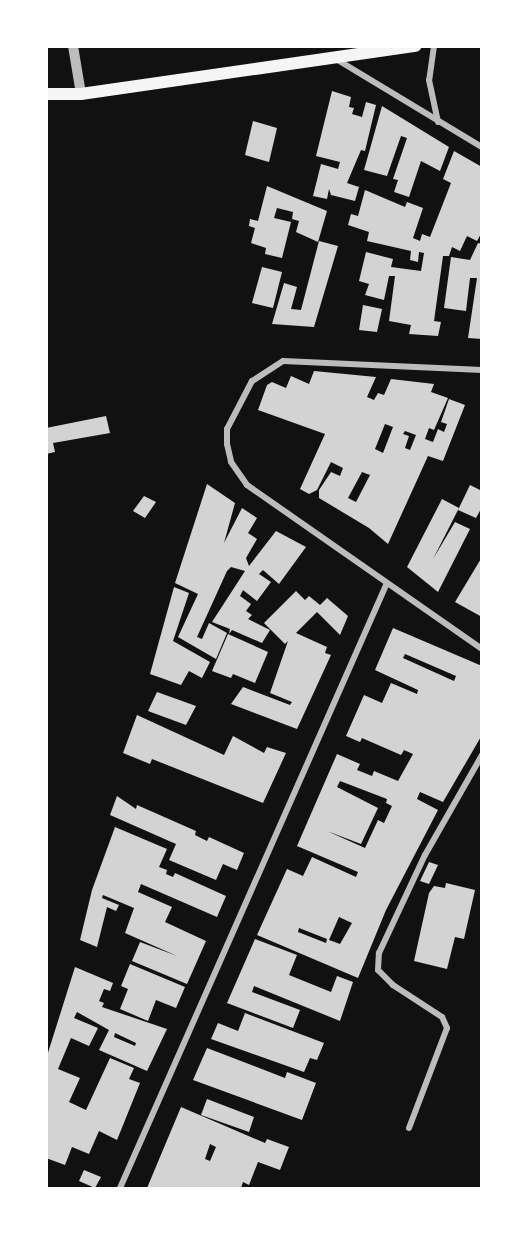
<!DOCTYPE html>
<html>
<head>
<meta charset="utf-8">
<style>
	body { margin:0 }
	#map { position:relative; width:528px; height:1235px; overflow:hidden; background:#111; font-family:"Archivo Narrow",sans-serif }
	div>[style] { position:absolute }
	.building>* { inset:0; background:#d3d3d3 }
	.minor>* { height:6px; margin:-3px; padding:0 3px; transform-origin:3px; border-radius:3px; background:#bcbcbc }
	.tertiary>* { height:10px; margin:-5px; padding:0 5px; transform-origin:5px; border-radius:5px; background:#bcbcbc }
	.secondary>* { height:12px; margin:-6px; padding:0 6px; transform-origin:6px; border-radius:6px; background:#f5f5f5 }
	span { translate:-50% -50%; white-space:nowrap; text-align:center; line-height:1.15; -webkit-text-stroke:4.5px #fff; paint-order:stroke }
	.frame { position:absolute; inset:0; border:48px solid #fff; pointer-events:none }
</style>
</head>
<body>
<div id="map">
	<div class="building">
		<div style="clip-path:polygon(332px 91px,351px 97px,349px 107px,354px 108px,352px 114px,362px 117px,366px 102px,376px 105px,365px 151px,361px 150px,347px 183px,359px 187px,355px 201px,331px 195px,329px 189px,327px 199px,313px 196px,321px 164px,338px 169px,340px 162px,316px 156px)"></div>
		<div style="clip-path:polygon(382px 106px,449px 147px,440px 171px,421px 161px,409px 197px,394px 192px,398px 180px,393px 179px,407px 138px,401px 136px,387px 176px,364px 170px)"></div>
		<div style="clip-path:polygon(253px 121px,277px 128px,269px 162px,245px 155px)"></div>
		<div style="clip-path:polygon(454px 151px,482px 167px,482px 232px,477px 241px,467px 236px,460px 251px,452px 247px,449px 256px,443px 256px,434px 321px,441px 322px,438px 336px,409px 334px,411px 325px,389px 321px,395px 276px,389px 276px,384px 300px,365px 295px,369px 284px,359px 281px,366px 252px,393px 259px,391px 267px,421px 271px,424px 253px,419px 252px,418px 262px,410px 260px,411px 251px,367px 241px,369px 232px,348px 225px,351px 214px,358px 216px,365px 190px,405px 207px,407px 202px,423px 208px,413px 238px,420px 241px,422px 234px,430px 237px,451px 183px,443px 179px)"></div>
		<div style="clip-path:polygon(267px 186px,327px 211px,318px 242px,296px 232px,299px 221px,292px 219px,293px 212px,277px 208px,274px 218px,291px 222px,282px 258px,265px 254px,266px 248px,251px 243px,255px 228px,249px 226px,250px 219px,258px 221px)"></div>
		<div style="clip-path:polygon(319px 241px,338px 246px,314px 327px,272px 324px,284px 283px,297px 287px,291px 309px,301px 310px)"></div>
		<div style="clip-path:polygon(478px 243px,482px 244px,482px 339px,468px 338px,477px 278px,470px 278px,466px 311px,444px 308px,451px 257px,470px 260px)"></div>
		<div style="clip-path:polygon(262px 267px,282px 272px,273px 308px,252px 303px)"></div>
		<div style="clip-path:polygon(363px 305px,382px 309px,377px 332px,359px 330px)"></div>
		<div style="clip-path:polygon(evenodd,314px 371px,376px 377px,367px 397px,374px 400px,378px 393px,384px 395px,391px 379px,434px 384px,431px 392px,448px 398px,434px 430px,429px 428px,425px 439px,433px 442px,438px 429px,444px 432px,447px 424px,441px 422px,449px 399px,465px 405px,443px 461px,428px 456px,388px 544px,369px 528px,319px 498px,319px 490px,331px 472px,340px 476px,343px 468px,331px 462px,317px 490px,309px 494px,300px 489px,325px 434px,258px 410px,267px 385px,272px 382px,286px 388px,291px 376px,309px 384px,314px 371px,385px 424px,393px 427px,383px 453px,375px 449px,385px 424px,314px 371px,405px 431px,416px 435px,410px 450px,405px 448px,409px 436px,403px 434px,405px 431px,314px 371px,362px 472px,370px 475px,356px 502px,348px 498px,362px 472px)"></div>
		<div style="clip-path:polygon(106px 416px,110px 433px,53px 443px,55px 452px,46px 454px,46px 428px)"></div>
		<div style="clip-path:polygon(207px 484px,235px 503px,224px 543px,242px 508px,257px 518px,248px 533px,257px 539px,246px 558px,249px 566px,276px 531px,306px 547px,279px 584px,263px 570px,259px 574px,271px 582px,257px 601px,243px 590px,240px 596px,251px 604px,246px 611px,252px 615px,248px 619px,270px 630px,262px 643px,232px 630px,229px 634px,230px 629px,212px 622px,245px 571px,231px 567px,227px 571px,197px 637px,202px 639px,209px 623px,227px 633px,216px 659px,178px 637px,198px 594px,175px 583px)"></div>
		<div style="clip-path:polygon(470px 485px,482px 491px,482px 507px,476px 518px,458px 510px)"></div>
		<div style="clip-path:polygon(144px 496px,156px 502px,145px 518px,133px 511px)"></div>
		<div style="clip-path:polygon(442px 499px,459px 508px,433px 559px,455px 522px,470px 529px,438px 592px,407px 567px)"></div>
		<div style="clip-path:polygon(482px 557px,482px 617px,455px 602px)"></div>
		<div style="clip-path:polygon(174px 587px,189px 593px,173px 641px,210px 662px,202px 678px,189px 671px,181px 685px,150px 674px)"></div>
		<div style="clip-path:polygon(296px 591px,305px 600px,309px 596px,320px 605px,327px 598px,348px 616px,340px 635px,317px 612px,296px 633px,327px 647px,325px 653px,331px 655px,297px 729px,231px 704px,243px 687px,290px 705px,292px 702px,270px 693px,288px 641px,285px 644px,264px 623px)"></div>
		<div style="clip-path:polygon(evenodd,393px 628px,482px 666px,482px 735px,443px 802px,420px 792px,417px 799px,438px 810px,386px 910px,358px 978px,257px 935px,287px 869px,303px 876px,312px 857px,356px 877px,358px 872px,297px 846px,337px 754px,360px 764px,357px 770px,372px 776px,374px 771px,398px 781px,413px 754px,404px 750px,401px 755px,362px 738px,360px 742px,346px 736px,364px 695px,382px 703px,391px 683px,417px 694px,418px 690px,375px 670px,393px 628px,405px 654px,456px 676px,454px 681px,403px 658px,405px 654px,393px 628px,340px 781px,387px 799px,386px 803px,392px 806px,384px 823px,378px 820px,365px 848px,327px 831px,361px 844px,378px 808px,337px 787px,340px 781px,393px 628px,339px 917px,352px 923px,340px 944px,329px 940px,339px 917px,393px 628px,299px 928px,327px 939px,326px 943px,298px 932px,299px 928px)"></div>
		<div style="clip-path:polygon(228px 634px,268px 652px,255px 683px,233px 674px,231px 678px,212px 671px)"></div>
		<div style="clip-path:polygon(157px 692px,196px 706px,186px 725px,148px 711px)"></div>
		<div style="clip-path:polygon(137px 715px,224px 755px,233px 736px,264px 753px,267px 747px,286px 753px,263px 803px,152px 759px,150px 764px,123px 753px)"></div>
		<div style="clip-path:polygon(117px 796px,136px 809px,137px 805px,196px 831px,195px 835px,207px 841px,209px 837px,244px 853px,237px 870px,223px 864px,216px 880px,169px 860px,176px 844px,110px 815px)"></div>
		<div style="clip-path:polygon(115px 827px,167px 849px,159px 867px,167px 870px,166px 874px,173px 877px,175px 873px,226px 896px,217px 917px,141px 884px,138px 892px,172px 907px,165px 922px,206px 941px,187px 984px,132px 961px,140px 942px,177px 956px,125px 933px,134px 908px,103px 895px,102px 898px,119px 905px,116px 911px,107px 907px,97px 947px,80px 940px,92px 890px)"></div>
		<div style="clip-path:polygon(429px 862px,438px 865px,429px 884px,420px 881px)"></div>
		<div style="clip-path:polygon(446px 883px,475px 890px,464px 939px,455px 937px,447px 969px,414px 961px,429px 893px,434px 886px,445px 888px)"></div>
		<div style="clip-path:polygon(255px 939px,297px 955px,289px 975px,331px 992px,337px 976px,353px 982px,340px 1021px,254px 986px,252px 992px,300px 1010px,293px 1028px,227px 1003px)"></div>
		<div style="clip-path:polygon(130px 964px,185px 987px,176px 1008px,156px 1000px,148px 1021px,120px 1009px,128px 989px,121px 986px)"></div>
		<div style="clip-path:polygon(evenodd,75px 967px,113px 983px,110px 991px,104px 989px,99px 1001px,104px 1003px,102px 1007px,167px 1029px,147px 1071px,99px 1050px,109px 1030px,77px 1012px,74px 1018px,98px 1028px,89px 1046px,71px 1038px,58px 1069px,80px 1078px,69px 1102px,86px 1110px,110px 1058px,134px 1068px,129px 1079px,140px 1083px,117px 1140px,99px 1131px,89px 1154px,72px 1147px,65px 1165px,46px 1158px,46px 1059px,75px 967px,115px 1033px,136px 1043px,135px 1046px,114px 1037px,115px 1033px)"></div>
		<div style="clip-path:polygon(245px 1013px,324px 1043px,317px 1060px,310px 1058px,304px 1072px,211px 1039px,218px 1023px,238px 1031px)"></div>
		<div style="clip-path:polygon(207px 1048px,285px 1078px,287px 1072px,316px 1083px,302px 1120px,193px 1080px)"></div>
		<div style="clip-path:polygon(207px 1099px,254px 1117px,249px 1132px,201px 1115px)"></div>
		<div style="clip-path:polygon(evenodd,181px 1107px,265px 1143px,267px 1139px,289px 1147px,280px 1170px,258px 1162px,249px 1185px,243px 1182px,241px 1188px,147px 1188px,181px 1107px,210px 1144px,216px 1147px,210px 1161px,205px 1159px,210px 1144px)"></div>
		<div style="clip-path:polygon(84px 1170px,101px 1177px,95px 1188px,79px 1181px)"></div>
	</div>
	<div class="minor">
		<div style="left:434px;top:46px;width:34px;rotate:98deg"></div>
		<div style="left:429px;top:80px;width:43px;rotate:77.9deg"></div>
		<div style="left:336px;top:59px;width:170px;rotate:31.1deg"></div>
		<div style="left:482px;top:370px;width:199px;rotate:-177.4deg"></div>
		<div style="left:283px;top:361px;width:37px;rotate:147deg"></div>
		<div style="left:252px;top:381px;width:54px;rotate:117.5deg"></div>
		<div style="left:227px;top:429px;width:15px;rotate:90deg"></div>
		<div style="left:227px;top:444px;width:18px;rotate:77deg"></div>
		<div style="left:231px;top:462px;width:28px;rotate:55deg"></div>
		<div style="left:247px;top:485px;width:287px;rotate:34.9deg"></div>
		<div style="left:409px;top:1128px;width:107px;rotate:-69.2deg"></div>
		<div style="left:447px;top:1028px;width:12px;rotate:-114deg"></div>
		<div style="left:442px;top:1017px;width:59px;rotate:-146.9deg"></div>
		<div style="left:393px;top:985px;width:21px;rotate:-135deg"></div>
		<div style="left:378px;top:970px;width:17px;rotate:-87deg"></div>
		<div style="left:379px;top:953px;width:108px;rotate:-64.9deg"></div>
		<div style="left:425px;top:855px;width:115px;rotate:-60.3deg"></div>
		<div style="left:120px;top:1188px;width:661px;rotate:-66.19deg"></div>
	</div>
	<div class="tertiary">
		<div style="left:73px;top:46px;width:49px;rotate:80.5deg"></div>
	</div>
	<div class="secondary">
		<div style="left:46px;top:94px;width:35px"></div>
		<div style="left:81px;top:94px;width:338px;rotate:-8.2deg"></div>
	</div>
	<div class="frame"></div>
</div>
</body>
</html>
